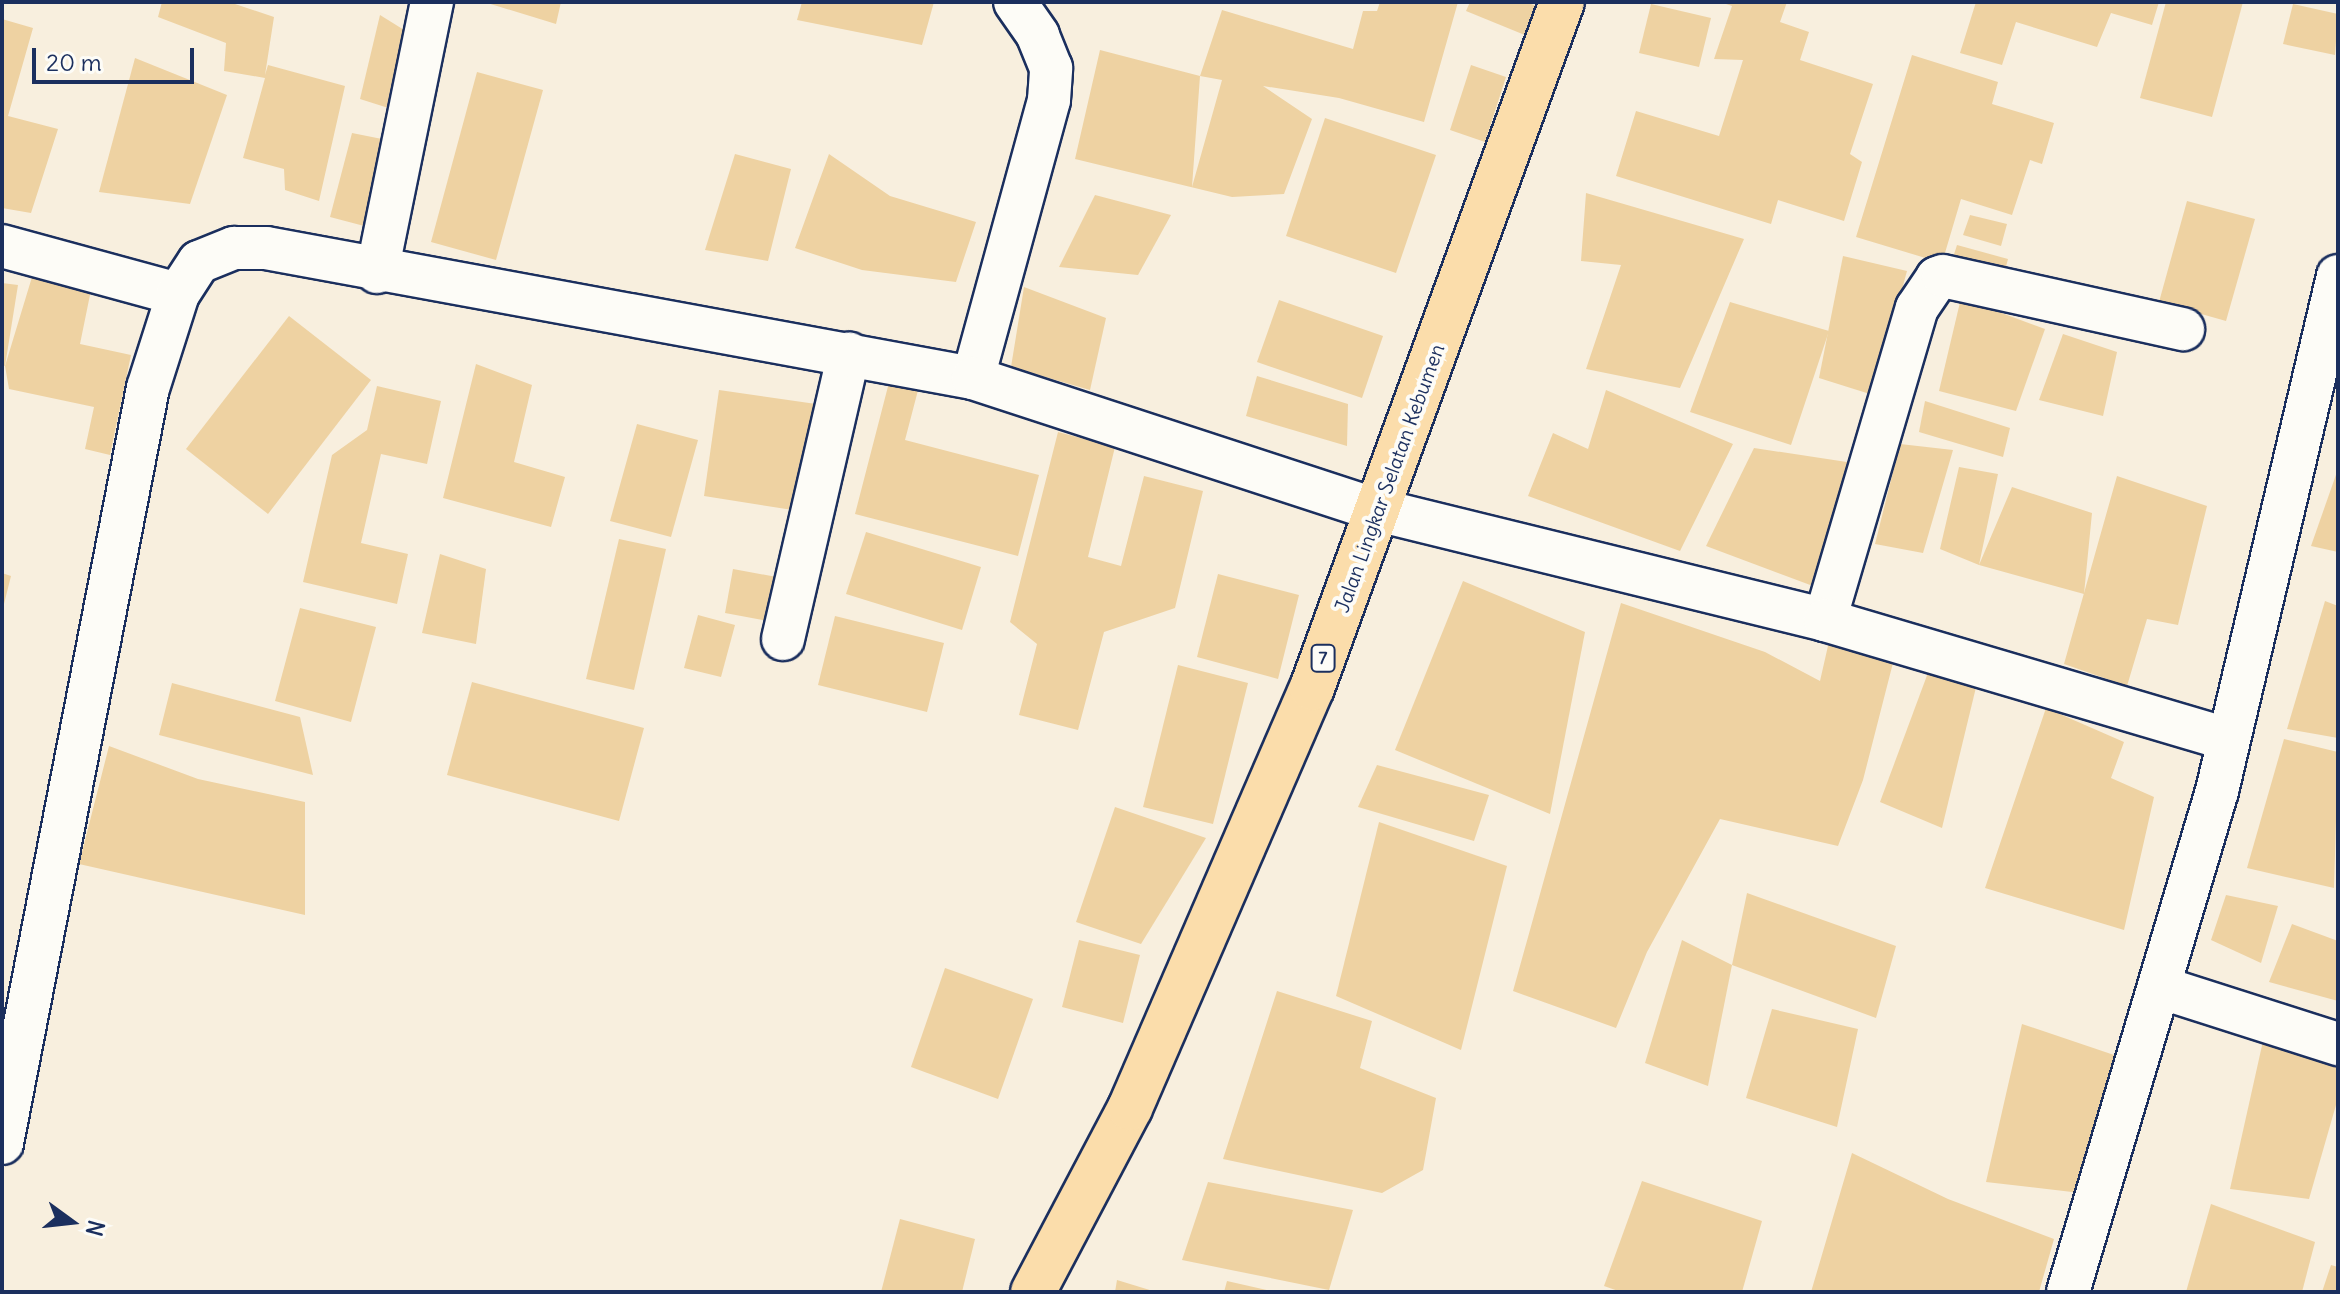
<!DOCTYPE html>
<html>
<head>
<meta charset="utf-8">
<style>
	body { margin:0 }
	#map { position:relative; width:2340px; height:1294px; overflow:hidden; background:#f8efde; font-family:Delius,sans-serif }
	div>[style] { position:absolute }
	.building>* { inset:0; background:#eed2a2 }
	.roads { filter:drop-shadow(2px 0 #1b2f5e) drop-shadow(-2px 0 #1b2f5e) drop-shadow(0 2px #1b2f5e) drop-shadow(0 -2px #1b2f5e) }
	.street>* { height:42px; margin:-21px; padding:0 21px; transform-origin:21px; border-radius:21px; background:#fdfcf7 }
	.highway>* { height:44px; margin:-22px; padding:0 22px; transform-origin:22px; border-radius:22px; background:#fbddab }
	span { translate:-50% -50%; white-space:nowrap; text-align:center; line-height:1.15; -webkit-text-stroke:8px #fdfcf7; paint-order:stroke }
	.shield-label span { padding:2px 6px; background:#fdfcf7; border:2px solid; border-radius:6px; -webkit-text-stroke-width:0 }
	.shield-label { font-size:18px; color:#1b2f5e; font-weight:700 }
	.street-label { font-size:20px; color:#1b2f5e }
	.frame { position:absolute; inset:0; border:4px solid #1b2f5e; pointer-events:none }
	.north { position:absolute; left:32px; top:1182px; width:80px; height:80px; -webkit-text-stroke:6px #fdfcf7; paint-order:stroke; rotate:105deg; font-size:22px; font-weight:700; line-height:32px; text-align:center; color:#1b2f5e }
	.north::after { content:''; display:block; margin:auto; width:28px; height:36px; background:#1b2f5e; clip-path:polygon(50% 0,100% 100%,50% 72%,0 100%) }
	.scale { position:absolute; left:32px; top:48px; width:162px; height:36px; box-sizing:border-box; border:4px solid #1b2f5e; border-top:0; padding-left:10px; font-size:24px; line-height:28px; white-space:nowrap; color:#1b2f5e; -webkit-text-stroke:6px #fdfcf7; paint-order:stroke }
</style>
</head>
<body>
<div id="map">
	<div class="building">
		<div style="clip-path:polygon(162px 2px,229px 2px,274px 17px,265px 75px,268px 65px,345px 86px,319px 201px,285px 190px,284px 169px,243px 158px,265px 78px,224px 71px,226px 43px,158px 17px)"></div>
		<div style="clip-path:polygon(484px 2px,561px 2px,556px 24px)"></div>
		<div style="clip-path:polygon(802px 2px,934px 2px,922px 45px,797px 20px)"></div>
		<div style="clip-path:polygon(evenodd,1380px 2px,1458px 2px,1424px 122px,1339px 98px,1263px 86px,1312px 119px,1284px 194px,1232px 197px,1075px 159px,1100px 50px,1200px 76px,1222px 10px,1353px 49px,1363px 11px,1377px 11px,1380px 2px,1200px 76px,1222px 80px,1192px 187px,1200px 76px)"></div>
		<div style="clip-path:polygon(1470px 2px,1526px 2px,1539px 7px,1527px 36px,1466px 11px)"></div>
		<div style="clip-path:polygon(1720px 2px,1787px 2px,1780px 22px,1809px 32px,1800px 60px,1873px 84px,1850px 154px,1862px 162px,1844px 221px,1778px 200px,1771px 224px,1616px 176px,1636px 111px,1719px 136px,1743px 60px,1714px 59px,1732px 6px)"></div>
		<div style="clip-path:polygon(1976px 2px,2159px 2px,2152px 25px,2111px 13px,2097px 47px,2016px 22px,2002px 65px,1960px 53px)"></div>
		<div style="clip-path:polygon(2166px 2px,2243px 2px,2212px 117px,2140px 98px)"></div>
		<div style="clip-path:polygon(1651px 4px,1711px 18px,1699px 67px,1639px 53px)"></div>
		<div style="clip-path:polygon(2293px 4px,2338px 14px,2335px 55px,2283px 44px)"></div>
		<div style="clip-path:polygon(380px 15px,417px 38px,401px 112px,360px 99px)"></div>
		<div style="clip-path:polygon(2px 19px,33px 28px,8px 116px,58px 129px,31px 213px,2px 208px)"></div>
		<div style="clip-path:polygon(1912px 55px,1998px 82px,1992px 104px,2054px 123px,2042px 164px,2030px 160px,2012px 215px,1961px 199px,1942px 263px,1856px 237px)"></div>
		<div style="clip-path:polygon(135px 58px,227px 95px,190px 204px,99px 192px)"></div>
		<div style="clip-path:polygon(1471px 65px,1506px 77px,1485px 142px,1450px 130px)"></div>
		<div style="clip-path:polygon(477px 72px,543px 90px,496px 260px,431px 242px)"></div>
		<div style="clip-path:polygon(1325px 118px,1436px 155px,1396px 273px,1286px 236px)"></div>
		<div style="clip-path:polygon(352px 133px,387px 140px,368px 227px,330px 217px)"></div>
		<div style="clip-path:polygon(735px 154px,791px 169px,768px 261px,705px 250px)"></div>
		<div style="clip-path:polygon(829px 154px,890px 196px,976px 222px,956px 282px,862px 270px,795px 248px)"></div>
		<div style="clip-path:polygon(1586px 193px,1744px 239px,1680px 388px,1586px 369px,1621px 265px,1581px 261px)"></div>
		<div style="clip-path:polygon(1095px 195px,1171px 215px,1138px 275px,1059px 267px)"></div>
		<div style="clip-path:polygon(2187px 201px,2255px 219px,2226px 321px,2159px 302px)"></div>
		<div style="clip-path:polygon(1970px 215px,2007px 224px,2001px 246px,1963px 235px)"></div>
		<div style="clip-path:polygon(1957px 245px,2008px 259px,2002px 282px,1950px 267px)"></div>
		<div style="clip-path:polygon(1843px 256px,1907px 271px,1873px 395px,1819px 378px)"></div>
		<div style="clip-path:polygon(32px 277px,91px 290px,80px 344px,131px 355px,110px 455px,85px 449px,94px 407px,9px 389px,5px 366px)"></div>
		<div style="clip-path:polygon(2px 283px,18px 285px,5px 366px,2px 365px)"></div>
		<div style="clip-path:polygon(1024px 287px,1106px 318px,1090px 390px,1011px 367px)"></div>
		<div style="clip-path:polygon(1961px 298px,2045px 329px,2016px 411px,1939px 391px)"></div>
		<div style="clip-path:polygon(1279px 300px,1383px 336px,1362px 398px,1257px 362px)"></div>
		<div style="clip-path:polygon(1730px 302px,1829px 331px,1791px 445px,1690px 412px)"></div>
		<div style="clip-path:polygon(289px 316px,371px 380px,268px 514px,186px 449px)"></div>
		<div style="clip-path:polygon(2063px 334px,2117px 352px,2103px 416px,2039px 400px)"></div>
		<div style="clip-path:polygon(476px 364px,532px 385px,514px 462px,565px 477px,551px 527px,443px 498px)"></div>
		<div style="clip-path:polygon(893px 367px,922px 375px,905px 440px,1039px 475px,1018px 556px,855px 514px)"></div>
		<div style="clip-path:polygon(1257px 376px,1348px 404px,1347px 446px,1246px 416px)"></div>
		<div style="clip-path:polygon(377px 386px,441px 401px,427px 464px,381px 454px,361px 543px,408px 554px,397px 604px,303px 582px,332px 455px,367px 430px)"></div>
		<div style="clip-path:polygon(719px 390px,816px 404px,799px 511px,704px 496px)"></div>
		<div style="clip-path:polygon(1606px 390px,1733px 444px,1680px 551px,1528px 496px,1553px 433px,1588px 449px)"></div>
		<div style="clip-path:polygon(1925px 401px,2010px 428px,2003px 457px,1919px 432px)"></div>
		<div style="clip-path:polygon(637px 424px,698px 440px,671px 537px,610px 521px)"></div>
		<div style="clip-path:polygon(1058px 432px,1115px 447px,1088px 557px,1121px 566px,1144px 476px,1203px 491px,1175px 608px,1104px 632px,1078px 730px,1019px 715px,1037px 644px,1010px 622px)"></div>
		<div style="clip-path:polygon(1900px 444px,1953px 450px,1923px 553px,1875px 544px)"></div>
		<div style="clip-path:polygon(1754px 448px,1860px 464px,1821px 589px,1706px 546px)"></div>
		<div style="clip-path:polygon(1959px 467px,1998px 474px,1979px 565px,2012px 487px,2092px 513px,2084px 594px,1979px 565px,1940px 549px)"></div>
		<div style="clip-path:polygon(2338px 469px,2338px 552px,2311px 546px)"></div>
		<div style="clip-path:polygon(2117px 476px,2207px 506px,2178px 625px,2147px 619px,2127px 686px,2064px 664px)"></div>
		<div style="clip-path:polygon(866px 532px,981px 567px,962px 630px,846px 594px)"></div>
		<div style="clip-path:polygon(619px 539px,666px 549px,634px 690px,586px 679px)"></div>
		<div style="clip-path:polygon(440px 554px,486px 569px,476px 644px,422px 633px)"></div>
		<div style="clip-path:polygon(733px 569px,782px 578px,774px 622px,725px 613px)"></div>
		<div style="clip-path:polygon(2px 573px,11px 576px,3px 608px,2px 608px)"></div>
		<div style="clip-path:polygon(1218px 574px,1299px 595px,1278px 679px,1197px 657px)"></div>
		<div style="clip-path:polygon(1463px 581px,1585px 632px,1550px 814px,1395px 750px)"></div>
		<div style="clip-path:polygon(2325px 601px,2338px 606px,2338px 738px,2287px 729px)"></div>
		<div style="clip-path:polygon(1621px 603px,1765px 652px,1820px 681px,1830px 637px,1895px 655px,1863px 780px,1838px 846px,1720px 819px,1647px 952px,1616px 1028px,1513px 991px)"></div>
		<div style="clip-path:polygon(300px 608px,376px 627px,351px 722px,275px 701px)"></div>
		<div style="clip-path:polygon(698px 615px,735px 625px,721px 677px,684px 668px)"></div>
		<div style="clip-path:polygon(835px 616px,944px 643px,927px 712px,818px 685px)"></div>
		<div style="clip-path:polygon(1178px 665px,1248px 683px,1213px 824px,1143px 807px)"></div>
		<div style="clip-path:polygon(1929px 670px,1978px 679px,1942px 828px,1880px 802px)"></div>
		<div style="clip-path:polygon(472px 682px,644px 728px,619px 821px,447px 775px)"></div>
		<div style="clip-path:polygon(172px 683px,300px 717px,313px 775px,159px 735px)"></div>
		<div style="clip-path:polygon(2046px 708px,2124px 742px,2111px 778px,2154px 797px,2124px 930px,1985px 888px)"></div>
		<div style="clip-path:polygon(2284px 739px,2338px 752px,2334px 888px,2247px 868px)"></div>
		<div style="clip-path:polygon(109px 746px,198px 779px,305px 802px,305px 915px,79px 864px)"></div>
		<div style="clip-path:polygon(1377px 765px,1489px 795px,1474px 841px,1358px 807px)"></div>
		<div style="clip-path:polygon(1115px 807px,1206px 838px,1141px 944px,1076px 922px)"></div>
		<div style="clip-path:polygon(1379px 822px,1507px 866px,1461px 1050px,1336px 996px)"></div>
		<div style="clip-path:polygon(1747px 893px,1896px 946px,1876px 1018px,1732px 965px)"></div>
		<div style="clip-path:polygon(2226px 895px,2278px 906px,2261px 963px,2211px 940px)"></div>
		<div style="clip-path:polygon(2292px 924px,2338px 941px,2338px 1001px,2269px 982px)"></div>
		<div style="clip-path:polygon(1079px 940px,1140px 955px,1123px 1023px,1062px 1007px)"></div>
		<div style="clip-path:polygon(1682px 940px,1732px 965px,1708px 1086px,1645px 1063px)"></div>
		<div style="clip-path:polygon(945px 968px,1033px 999px,998px 1099px,911px 1067px)"></div>
		<div style="clip-path:polygon(1277px 991px,1372px 1021px,1360px 1068px,1436px 1098px,1423px 1170px,1382px 1193px,1223px 1159px)"></div>
		<div style="clip-path:polygon(1772px 1009px,1858px 1029px,1837px 1127px,1746px 1098px)"></div>
		<div style="clip-path:polygon(2022px 1024px,2117px 1056px,2089px 1194px,1986px 1182px)"></div>
		<div style="clip-path:polygon(2263px 1041px,2338px 1063px,2338px 1098px,2309px 1199px,2230px 1189px)"></div>
		<div style="clip-path:polygon(1852px 1153px,1948px 1199px,2054px 1239px,2039px 1292px,1811px 1292px)"></div>
		<div style="clip-path:polygon(1642px 1181px,1762px 1221px,1742px 1292px,1621px 1292px,1604px 1286px)"></div>
		<div style="clip-path:polygon(1208px 1182px,1353px 1210px,1329px 1290px,1182px 1260px)"></div>
		<div style="clip-path:polygon(2211px 1204px,2315px 1242px,2302px 1292px,2186px 1292px)"></div>
		<div style="clip-path:polygon(900px 1219px,975px 1239px,962px 1292px,881px 1292px)"></div>
		<div style="clip-path:polygon(2331px 1265px,2338px 1267px,2338px 1292px,2322px 1292px)"></div>
		<div style="clip-path:polygon(1117px 1280px,1153px 1291px,1153px 1292px,1115px 1292px)"></div>
		<div style="clip-path:polygon(1227px 1281px,1271px 1291px,1271px 1292px,1224px 1292px)"></div>
	</div>
	<div class="roads">
		<div class="street">
			<div style="left:2px;top:246px;width:182px;rotate:15.3deg"></div>
			<div style="left:377px;top:272px;width:276px;rotate:-78.5deg"></div>
			<div style="left:973px;top:378px;width:288px;rotate:-74.7deg"></div>
			<div style="left:1049px;top:100px;width:32px;rotate:-86deg"></div>
			<div style="left:1051px;top:68px;width:35px;rotate:-112deg"></div>
			<div style="left:1038px;top:35px;width:40px;rotate:-124.9deg"></div>
			<div style="left:1825px;top:620px;width:325px;rotate:-73.6deg"></div>
			<div style="left:1917px;top:308px;width:36px;rotate:-56deg"></div>
			<div style="left:1937px;top:278px;width:6px;rotate:-18deg"></div>
			<div style="left:1943px;top:276px;width:246px;rotate:12.5deg"></div>
			<div style="left:783px;top:639px;width:293px;rotate:-77deg"></div>
			<div style="left:2159px;top:987px;width:188px;rotate:17.7deg"></div>
			<div style="left:2px;top:1143px;width:769px;rotate:-79.06deg"></div>
			<div style="left:148px;top:388px;width:99px;rotate:-72.3deg"></div>
			<div style="left:178px;top:294px;width:38px;rotate:-57deg"></div>
			<div style="left:199px;top:262px;width:38px;rotate:-22deg"></div>
			<div style="left:234px;top:248px;width:32px"></div>
			<div style="left:266px;top:248px;width:719px;rotate:10.42deg"></div>
			<div style="left:973px;top:378px;width:426px;rotate:18.1deg"></div>
			<div style="left:1378px;top:510px;width:460px;rotate:13.8deg"></div>
			<div style="left:1825px;top:620px;width:418px;rotate:16.5deg"></div>
			<div style="left:2068px;top:1292px;width:523px;rotate:-73.44deg"></div>
			<div style="left:2217px;top:791px;width:529px;rotate:-76.78deg"></div>
		</div>
		<div class="highway">
			<div style="left:1033px;top:1292px;width:208px;rotate:-62.2deg"></div>
			<div style="left:1130px;top:1108px;width:458px;rotate:-66.6deg"></div>
			<div style="left:1312px;top:688px;width:730px;rotate:-69.98deg"></div>
		</div>
	</div>
	<div class="shield-label">
		<span style="left:1323px;top:658px">7</span>
	</div>
	<div class="street-label">
		<span style="left:1389px;top:478px;rotate:-70deg">Jalan Lingkar Selatan Kebumen</span>
	</div>
	<div class="frame"></div>
	<div class="north">N</div>
	<div class="scale">20 m</div>
</div>
</body>
</html>
